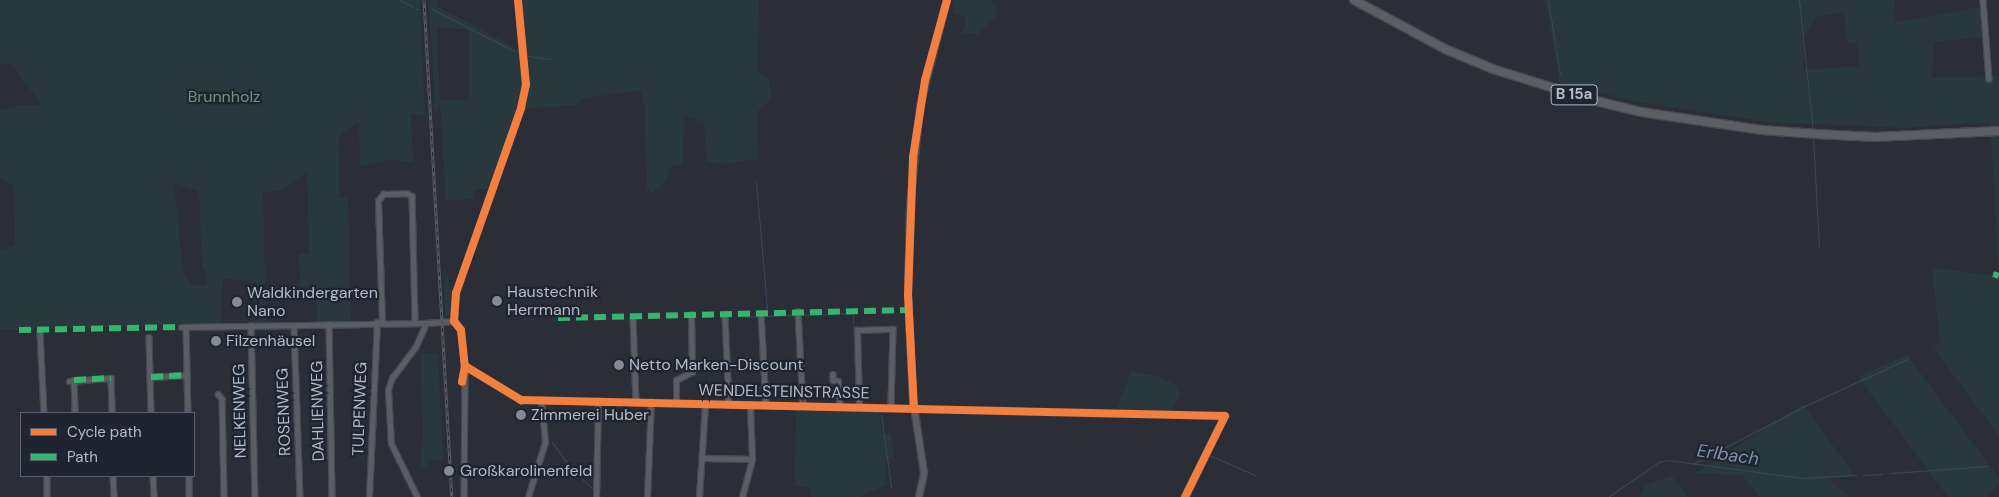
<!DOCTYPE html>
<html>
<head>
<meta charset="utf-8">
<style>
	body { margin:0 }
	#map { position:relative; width:1999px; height:497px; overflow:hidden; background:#2b2e36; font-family:"DM Sans",sans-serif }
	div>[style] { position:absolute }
	.green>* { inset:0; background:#29383c }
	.stream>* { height:1px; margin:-0.5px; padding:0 0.5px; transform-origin:0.5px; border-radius:0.5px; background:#3b475e }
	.roads { filter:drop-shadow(1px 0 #47494f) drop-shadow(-1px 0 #47494f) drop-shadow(0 1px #47494f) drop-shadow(0 -1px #47494f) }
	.minor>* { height:4.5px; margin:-2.25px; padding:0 2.25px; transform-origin:2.25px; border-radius:2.25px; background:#5a5d64 }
	.tertiary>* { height:5.5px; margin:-2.75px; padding:0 2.75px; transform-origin:2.75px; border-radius:2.75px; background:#5a5d64 }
	.trunk>* { height:8px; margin:-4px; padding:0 4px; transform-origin:4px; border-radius:4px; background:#5b5e62 }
	.rail>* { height:3px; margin-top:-1.5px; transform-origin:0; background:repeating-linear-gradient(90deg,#1f2530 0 4px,#595c62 0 8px); box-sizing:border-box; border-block:1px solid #595c62 }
	.quiet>* { height:6px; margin-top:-3px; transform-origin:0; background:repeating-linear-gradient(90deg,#33b770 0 12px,transparent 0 18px) }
	.cycleway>* { height:8px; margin:-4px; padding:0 4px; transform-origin:4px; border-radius:4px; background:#f27e40 }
	.dots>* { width:14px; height:14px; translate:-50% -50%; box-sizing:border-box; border:2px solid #1f2530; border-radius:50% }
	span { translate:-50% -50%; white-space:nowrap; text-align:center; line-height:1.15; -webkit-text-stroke:4.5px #1f2530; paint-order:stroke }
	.shield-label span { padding:1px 4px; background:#1f2530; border:1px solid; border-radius:4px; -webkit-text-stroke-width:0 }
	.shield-label { font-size:15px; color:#b5bbc6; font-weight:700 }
	.park-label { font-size:16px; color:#6f957a }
	.poi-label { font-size:16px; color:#b5bbc6 }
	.left { translate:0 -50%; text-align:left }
	.street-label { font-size:16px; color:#b5bbc6 }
	.water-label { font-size:18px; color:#808fab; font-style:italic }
	.legend { position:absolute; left:20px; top:412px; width:175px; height:65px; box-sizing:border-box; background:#1f2530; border:1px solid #5b616c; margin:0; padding:6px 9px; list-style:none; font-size:15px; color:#b5bbc6 }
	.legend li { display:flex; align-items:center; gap:10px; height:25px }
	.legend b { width:25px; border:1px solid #5b616c }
</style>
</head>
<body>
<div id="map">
	<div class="green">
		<div style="clip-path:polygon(evenodd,0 0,420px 0,425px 116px,411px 113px,413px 162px,390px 160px,360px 166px,359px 123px,342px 132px,338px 144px,340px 198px,348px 197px,351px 321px,317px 323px,316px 287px,300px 287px,299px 254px,309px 253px,307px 173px,280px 191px,263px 192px,266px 323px,253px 323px,252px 281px,223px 279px,221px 324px,0 330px,0 250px,15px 246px,14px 185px,0 179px,0 111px,21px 105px,42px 105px,10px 63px,0 64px,0 0,174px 183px,199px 191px,202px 270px,206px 271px,207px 285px,192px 285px,183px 272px,174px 183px)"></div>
		<div style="clip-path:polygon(evenodd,429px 0,438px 0,437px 6px,525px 53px,518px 0,759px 0,758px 70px,769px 79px,771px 100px,757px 112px,759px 159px,722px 164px,706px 161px,704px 122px,684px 116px,683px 164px,670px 167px,666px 181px,652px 194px,647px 188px,645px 106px,640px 90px,581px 99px,577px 105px,519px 109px,490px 189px,475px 189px,472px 199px,446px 201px,440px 102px,435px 115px,429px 0,437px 27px,469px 30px,469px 100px,440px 100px,437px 27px)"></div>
		<div style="clip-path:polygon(952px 0,990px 0,997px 7px,995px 17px,979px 34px,962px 33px,967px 18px,954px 13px)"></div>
		<div style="clip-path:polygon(evenodd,1545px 0,1895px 0,1894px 22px,1980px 7px,1984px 37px,1934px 42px,1932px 78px,1999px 76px,1999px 274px,1990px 122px,1906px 128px,1767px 122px,1639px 102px,1560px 83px,1545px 0,1844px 13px,1848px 43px,1857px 43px,1859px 66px,1804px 70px,1803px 39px,1817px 16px,1844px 13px)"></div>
		<div style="clip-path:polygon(444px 267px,453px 295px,452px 315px,445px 317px)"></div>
		<div style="clip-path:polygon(1932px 268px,1999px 276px,1999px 436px,1934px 349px,1940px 341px)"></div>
		<div style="clip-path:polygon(438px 353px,443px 460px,427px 461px,427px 467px,420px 469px,423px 438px,421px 354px)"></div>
		<div style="clip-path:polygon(1907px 355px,1999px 478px,1999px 484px,1986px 497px,1948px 497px,1858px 377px)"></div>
		<div style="clip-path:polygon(1131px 372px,1154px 375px,1174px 384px,1180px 394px,1170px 413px,1123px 412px,1117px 407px)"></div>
		<div style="clip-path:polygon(1803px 404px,1855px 476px,1829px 479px,1849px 497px,1759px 497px,1742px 475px,1695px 473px)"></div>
		<div style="clip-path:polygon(796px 408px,878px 409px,882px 433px,891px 434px,894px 455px,885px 463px,885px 485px,860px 497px,812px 497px,809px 488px,795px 485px)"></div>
		<div style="clip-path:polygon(1672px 476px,1688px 497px,1639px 497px,1646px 485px)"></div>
	</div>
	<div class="stream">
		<div style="left:400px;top:0;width:15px;rotate:28deg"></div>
		<div style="left:1548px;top:0;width:75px;rotate:80.8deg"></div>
		<div style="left:1799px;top:0;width:131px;rotate:83.9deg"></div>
		<div style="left:416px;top:9px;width:3px"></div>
		<div style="left:432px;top:9px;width:92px;rotate:27.1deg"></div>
		<div style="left:528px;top:56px;width:22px;rotate:8deg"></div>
		<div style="left:1813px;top:137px;width:111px;rotate:86.9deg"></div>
		<div style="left:756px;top:182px;width:127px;rotate:85deg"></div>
		<div style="left:461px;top:269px;width:158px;rotate:-70.8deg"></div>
		<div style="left:838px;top:313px;width:15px;rotate:4deg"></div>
		<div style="left:853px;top:314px;width:90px;rotate:88.1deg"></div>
		<div style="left:802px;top:315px;width:31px;rotate:-2deg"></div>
		<div style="left:766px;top:316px;width:29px;rotate:-2deg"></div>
		<div style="left:745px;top:317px;width:14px;rotate:-4deg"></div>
		<div style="left:857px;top:410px;width:21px;rotate:3deg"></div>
		<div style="left:881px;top:414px;width:74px;rotate:82.2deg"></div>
		<div style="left:552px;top:442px;width:36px;rotate:54deg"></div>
		<div style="left:573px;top:471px;width:28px;rotate:42deg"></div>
		<div style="left:1693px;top:464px;width:126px;rotate:-27.4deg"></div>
		<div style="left:1805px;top:406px;width:112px;rotate:-24.7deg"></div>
		<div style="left:1998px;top:465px;width:1px"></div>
		<div style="left:1891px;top:473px;width:97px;rotate:-4.1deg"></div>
		<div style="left:1863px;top:475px;width:19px;rotate:-3deg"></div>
		<div style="left:601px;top:496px;width:1px;rotate:45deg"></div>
		<div style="left:1189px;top:497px;width:47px;rotate:-64.5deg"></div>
		<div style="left:1209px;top:455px;width:50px;rotate:23.5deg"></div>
		<div style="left:1608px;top:497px;width:62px;rotate:-34.5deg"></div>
		<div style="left:1659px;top:462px;width:9px;rotate:-13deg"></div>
		<div style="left:1668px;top:460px;width:135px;rotate:7.7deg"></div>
		<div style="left:1802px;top:478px;width:54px;rotate:-3.2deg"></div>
	</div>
	<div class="roads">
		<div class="minor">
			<div style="left:1983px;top:0;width:79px;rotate:85.7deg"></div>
			<div style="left:798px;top:311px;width:94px;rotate:87deg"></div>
			<div style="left:761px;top:313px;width:92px;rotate:86.9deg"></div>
			<div style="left:725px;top:314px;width:91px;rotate:87.5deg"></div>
			<div style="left:633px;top:317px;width:85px;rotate:88deg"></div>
			<div style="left:454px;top:321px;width:11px;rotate:52deg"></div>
			<div style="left:461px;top:330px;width:36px;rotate:84deg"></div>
			<div style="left:465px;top:366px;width:131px;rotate:90.4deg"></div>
			<div style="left:454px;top:321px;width:28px;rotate:-86deg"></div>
			<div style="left:382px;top:322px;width:121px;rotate:-91.9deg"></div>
			<div style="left:378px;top:201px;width:9px;rotate:-54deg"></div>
			<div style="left:383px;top:194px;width:23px;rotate:-2deg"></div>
			<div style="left:406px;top:193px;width:7px;rotate:27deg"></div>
			<div style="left:412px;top:196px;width:124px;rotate:88.6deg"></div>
			<div style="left:329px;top:324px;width:173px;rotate:89deg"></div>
			<div style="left:251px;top:325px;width:172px;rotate:88.7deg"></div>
			<div style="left:294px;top:326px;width:171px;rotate:88deg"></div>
			<div style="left:181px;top:327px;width:245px;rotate:-0.9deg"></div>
			<div style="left:186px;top:327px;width:86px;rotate:88.7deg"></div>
			<div style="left:40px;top:332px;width:81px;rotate:87.2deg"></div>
			<div style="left:149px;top:337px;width:76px;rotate:88.5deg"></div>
			<div style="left:465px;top:366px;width:66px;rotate:31.3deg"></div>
			<div style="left:521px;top:400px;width:591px;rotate:1.26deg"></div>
			<div style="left:833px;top:374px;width:6px;rotate:90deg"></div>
			<div style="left:833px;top:380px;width:5px;rotate:11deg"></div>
			<div style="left:838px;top:381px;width:25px;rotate:85deg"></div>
			<div style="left:151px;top:377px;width:36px;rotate:-3deg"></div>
			<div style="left:74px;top:380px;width:33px;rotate:88deg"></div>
			<div style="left:69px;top:381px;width:42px;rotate:-4.1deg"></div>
			<div style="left:111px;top:378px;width:35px;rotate:88deg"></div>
			<div style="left:218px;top:394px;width:6px;rotate:51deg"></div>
			<div style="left:222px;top:399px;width:98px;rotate:88.8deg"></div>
			<div style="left:676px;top:403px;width:23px;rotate:-90deg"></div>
			<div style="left:676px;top:380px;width:18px;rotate:-27deg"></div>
			<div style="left:692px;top:372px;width:57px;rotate:-91deg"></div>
			<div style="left:859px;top:406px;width:76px;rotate:-91.5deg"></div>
			<div style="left:857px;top:330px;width:36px;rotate:-2deg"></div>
			<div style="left:893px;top:329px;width:79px;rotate:91.5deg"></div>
			<div style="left:704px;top:458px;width:48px;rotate:1.2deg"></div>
			<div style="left:47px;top:476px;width:21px;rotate:90deg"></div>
			<div style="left:113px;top:476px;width:21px;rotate:87deg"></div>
			<div style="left:153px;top:476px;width:21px;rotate:87deg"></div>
			<div style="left:189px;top:476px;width:21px;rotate:90deg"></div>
			<div style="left:369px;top:497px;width:175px;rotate:-87.4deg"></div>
			<div style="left:417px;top:497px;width:59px;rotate:-116.1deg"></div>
			<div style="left:391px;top:444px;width:54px;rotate:-93.2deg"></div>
			<div style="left:388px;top:390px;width:13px;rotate:-72deg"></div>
			<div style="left:392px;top:378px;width:38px;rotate:-53deg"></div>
			<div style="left:415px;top:348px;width:27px;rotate:-66deg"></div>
			<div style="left:426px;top:323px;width:28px;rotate:-4deg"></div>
			<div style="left:528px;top:497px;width:58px;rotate:-72.8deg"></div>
			<div style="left:545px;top:442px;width:42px;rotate:-95.4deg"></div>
			<div style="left:596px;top:497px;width:96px;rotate:-88.8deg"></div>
			<div style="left:647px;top:497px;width:95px;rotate:-87.6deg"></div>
			<div style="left:699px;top:497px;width:93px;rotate:-86.3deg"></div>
			<div style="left:742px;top:497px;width:39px;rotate:-75deg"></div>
			<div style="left:752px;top:459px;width:54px;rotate:-92.1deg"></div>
		</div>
		<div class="tertiary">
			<div style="left:919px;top:497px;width:25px;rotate:-78deg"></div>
			<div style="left:924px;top:473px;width:74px;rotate:-98.6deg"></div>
			<div style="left:913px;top:400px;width:105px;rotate:-92.7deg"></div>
			<div style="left:908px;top:295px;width:88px;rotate:-88.7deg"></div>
			<div style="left:910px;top:207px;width:101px;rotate:-84.3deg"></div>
			<div style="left:920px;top:106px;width:109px;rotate:-75.7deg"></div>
		</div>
		<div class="trunk">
			<div style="left:1354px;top:0;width:103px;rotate:28.3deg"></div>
			<div style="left:1445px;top:49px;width:52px;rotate:22.6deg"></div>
			<div style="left:1493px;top:69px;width:104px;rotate:17.4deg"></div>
			<div style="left:1592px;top:100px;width:50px;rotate:13.8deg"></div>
			<div style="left:1641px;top:112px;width:122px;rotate:8.5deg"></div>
			<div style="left:1762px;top:130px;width:55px;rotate:4.2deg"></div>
			<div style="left:1817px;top:134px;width:58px;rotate:3deg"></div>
			<div style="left:1875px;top:137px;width:124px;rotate:-2.8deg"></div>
		</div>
	</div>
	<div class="rail">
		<div style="left:424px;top:0;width:498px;rotate:86.8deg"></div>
	</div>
	<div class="quiet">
		<div style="left:1993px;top:274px;width:6px;rotate:18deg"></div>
		<div style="left:558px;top:318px;width:351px;rotate:-1.3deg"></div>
		<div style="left:19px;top:330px;width:162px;rotate:-1.1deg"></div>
		<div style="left:151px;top:377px;width:36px;rotate:-3deg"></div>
		<div style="left:74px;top:380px;width:37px;rotate:-3deg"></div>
	</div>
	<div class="cycleway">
		<div style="left:454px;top:321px;width:28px;rotate:-86deg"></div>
		<div style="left:456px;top:293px;width:196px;rotate:-70.6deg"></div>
		<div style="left:521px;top:108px;width:24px;rotate:-78deg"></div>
		<div style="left:526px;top:85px;width:85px;rotate:-95.4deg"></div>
		<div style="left:454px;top:321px;width:11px;rotate:52deg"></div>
		<div style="left:461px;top:330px;width:36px;rotate:84deg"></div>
		<div style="left:465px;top:366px;width:16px;rotate:101deg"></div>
		<div style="left:465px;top:366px;width:66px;rotate:31.3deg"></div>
		<div style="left:521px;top:400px;width:704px;rotate:1.3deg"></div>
		<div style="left:1225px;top:416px;width:90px;rotate:116.3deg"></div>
		<div style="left:914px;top:409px;width:114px;rotate:-93deg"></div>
		<div style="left:908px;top:295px;width:138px;rotate:-87.9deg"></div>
		<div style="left:913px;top:157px;width:78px;rotate:-81.1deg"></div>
		<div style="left:925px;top:80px;width:83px;rotate:-74.6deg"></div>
	</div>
	<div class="dots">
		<div style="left:497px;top:301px;background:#858a94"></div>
		<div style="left:237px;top:302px;background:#858a94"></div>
		<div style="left:216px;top:341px;background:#858a94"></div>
		<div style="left:619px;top:365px;background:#858a94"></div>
		<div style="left:521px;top:415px;background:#858a94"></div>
		<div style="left:449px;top:471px;background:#858a94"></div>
	</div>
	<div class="shield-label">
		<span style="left:1574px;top:95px">B 15a</span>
	</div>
	<div class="park-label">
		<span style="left:224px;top:97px">Brunnholz</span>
	</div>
	<div class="poi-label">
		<span class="left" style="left:507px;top:301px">Haustechnik<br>Herrmann</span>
		<span class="left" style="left:247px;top:302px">Waldkindergarten<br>Nano</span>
		<span class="left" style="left:226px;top:341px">Filzenhäusel</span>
		<span class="left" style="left:629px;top:365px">Netto Marken-Discount</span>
		<span class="left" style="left:531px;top:415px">Zimmerei Huber</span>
		<span class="left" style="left:460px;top:471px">Großkarolinenfeld</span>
	</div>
	<div class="street-label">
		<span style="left:784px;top:392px;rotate:1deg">WENDELSTEINSTRASSE</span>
		<span style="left:360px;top:409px;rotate:-88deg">TULPENWEG</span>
		<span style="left:240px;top:411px;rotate:-91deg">NELKENWEG</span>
		<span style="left:318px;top:411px;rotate:-91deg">DAHLIENWEG</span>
		<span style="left:284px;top:412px;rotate:-92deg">ROSENWEG</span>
	</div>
	<div class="water-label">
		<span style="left:1728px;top:455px;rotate:8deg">Erlbach</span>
	</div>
	<ul class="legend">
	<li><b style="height:6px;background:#f27e40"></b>Cycle path</li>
	<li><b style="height:6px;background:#33b770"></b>Path</li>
	</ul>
</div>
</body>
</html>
